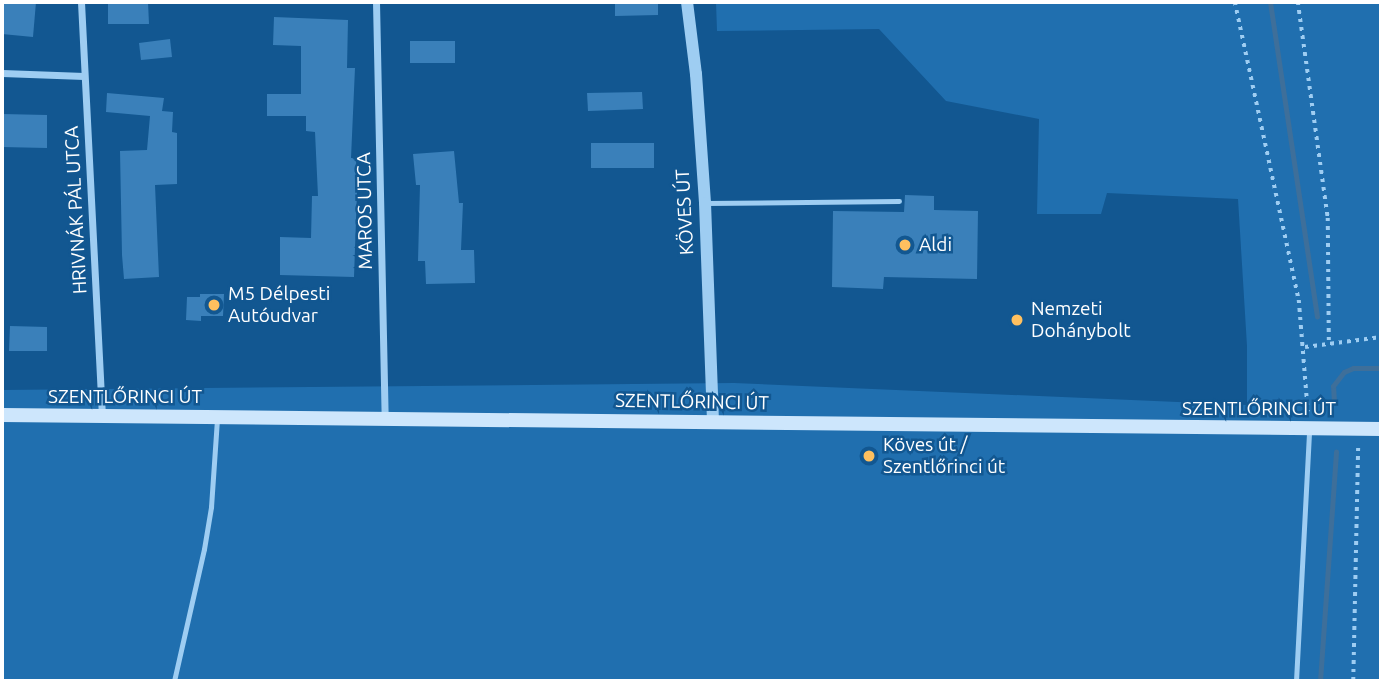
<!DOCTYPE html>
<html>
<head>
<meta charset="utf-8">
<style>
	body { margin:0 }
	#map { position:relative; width:1383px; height:683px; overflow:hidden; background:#125791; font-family:Ubuntu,sans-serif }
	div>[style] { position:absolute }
	.green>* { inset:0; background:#206faf }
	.stream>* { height:5px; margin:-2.5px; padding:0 2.5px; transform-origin:2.5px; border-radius:2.5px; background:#3e6f9a }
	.building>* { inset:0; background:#3a80ba }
	.path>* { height:3.5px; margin-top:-1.75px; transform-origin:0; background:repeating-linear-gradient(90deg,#9ecdf2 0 3.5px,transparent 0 8.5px) }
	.service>* { height:5px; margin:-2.5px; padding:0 2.5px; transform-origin:2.5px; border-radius:2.5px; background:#9ecdf2 }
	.minor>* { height:7px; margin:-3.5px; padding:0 3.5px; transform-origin:3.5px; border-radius:3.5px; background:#9ecdf2 }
	.tertiary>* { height:12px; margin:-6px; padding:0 6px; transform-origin:6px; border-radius:6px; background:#9ecdf2 }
	.secondary>* { height:14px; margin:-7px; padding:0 7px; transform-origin:7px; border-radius:7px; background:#cde6fc }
	.dots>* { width:19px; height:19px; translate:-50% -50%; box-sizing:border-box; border:4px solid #125791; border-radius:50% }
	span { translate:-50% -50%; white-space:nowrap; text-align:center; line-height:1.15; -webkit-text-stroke:5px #125791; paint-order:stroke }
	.street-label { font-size:19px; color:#fff }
	.poi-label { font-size:19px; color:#fff }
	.left { translate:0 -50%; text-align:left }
	.frame { position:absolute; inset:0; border:4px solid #fff; pointer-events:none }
</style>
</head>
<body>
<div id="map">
	<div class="green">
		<div style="clip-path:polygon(716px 2px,1381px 2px,1381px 681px,2px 681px,2px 390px,734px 383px,1247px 405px,1247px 346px,1238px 199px,1107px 193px,1101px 214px,1037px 214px,1039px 119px,946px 101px,879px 29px,717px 31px)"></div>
	</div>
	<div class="stream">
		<div style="left:1270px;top:2px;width:318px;rotate:81.5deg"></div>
		<div style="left:1334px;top:403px;width:17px;rotate:-93deg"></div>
		<div style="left:1333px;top:386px;width:18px;rotate:-52deg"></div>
		<div style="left:1344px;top:372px;width:10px;rotate:-24deg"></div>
		<div style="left:1353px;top:368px;width:28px"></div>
		<div style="left:1320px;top:681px;width:230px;rotate:-86deg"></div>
	</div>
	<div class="building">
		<div style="clip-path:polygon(2px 2px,36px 2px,33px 37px,2px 34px)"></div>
		<div style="clip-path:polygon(108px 2px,148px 2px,149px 24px,108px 24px)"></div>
		<div style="clip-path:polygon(615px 2px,658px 2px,658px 15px,615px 16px)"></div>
		<div style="clip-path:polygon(274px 17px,348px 20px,347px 68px,355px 68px,351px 158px,356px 158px,357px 192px,354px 277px,280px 275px,280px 237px,311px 238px,312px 196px,318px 196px,315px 132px,306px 131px,306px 116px,267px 116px,267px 94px,301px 94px,301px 46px,273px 45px)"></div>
		<div style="clip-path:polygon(170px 39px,172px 57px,141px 60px,139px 43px)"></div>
		<div style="clip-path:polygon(410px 41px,455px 41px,455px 63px,410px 63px)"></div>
		<div style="clip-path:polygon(642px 92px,643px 109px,588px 111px,587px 93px)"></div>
		<div style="clip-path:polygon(107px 93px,164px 98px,162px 111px,173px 112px,172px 132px,177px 133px,177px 184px,155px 185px,159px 277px,124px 279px,122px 255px,120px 151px,147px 150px,150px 116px,106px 112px)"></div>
		<div style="clip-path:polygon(2px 114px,47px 115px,47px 148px,2px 147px)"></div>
		<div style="clip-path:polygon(591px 143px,654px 143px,654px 168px,591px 168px)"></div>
		<div style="clip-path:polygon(454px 151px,459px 203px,463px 203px,461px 250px,474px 250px,475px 283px,426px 284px,425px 261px,418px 261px,420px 185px,416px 185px,413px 154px)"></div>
		<div style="clip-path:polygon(905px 195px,934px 196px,934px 210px,978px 211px,977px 279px,884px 277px,883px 289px,832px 287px,833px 211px,904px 212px)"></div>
		<div style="clip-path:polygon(200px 294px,224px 294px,223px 316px,201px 316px,201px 321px,186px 320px,187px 297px,200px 297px)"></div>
		<div style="clip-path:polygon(10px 326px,47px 327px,47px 351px,9px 351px)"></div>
	</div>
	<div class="path">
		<div style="left:1235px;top:2px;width:305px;rotate:77.9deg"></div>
		<div style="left:1299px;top:300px;width:112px;rotate:85.4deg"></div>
		<div style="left:1298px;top:2px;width:218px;rotate:82.1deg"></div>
		<div style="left:1328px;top:218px;width:125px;rotate:89.5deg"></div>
		<div style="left:1305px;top:347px;width:77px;rotate:-7.5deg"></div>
		<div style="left:1353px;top:681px;width:236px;rotate:-88.8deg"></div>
	</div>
	<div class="service">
		<div style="left:705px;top:203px;width:194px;rotate:-0.6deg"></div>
		<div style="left:174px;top:681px;width:135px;rotate:-77.2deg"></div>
		<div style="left:204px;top:549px;width:43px;rotate:-80.5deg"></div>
		<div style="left:211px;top:507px;width:87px;rotate:-86.1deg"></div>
		<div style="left:1296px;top:681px;width:252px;rotate:-87deg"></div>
	</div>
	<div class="minor">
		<div style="left:81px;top:2px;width:415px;rotate:87.1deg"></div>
		<div style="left:376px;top:2px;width:417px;rotate:88.8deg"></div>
		<div style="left:2px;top:73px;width:82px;rotate:2.1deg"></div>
	</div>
	<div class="tertiary">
		<div style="left:687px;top:2px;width:73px;rotate:82.9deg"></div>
		<div style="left:696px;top:74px;width:129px;rotate:86deg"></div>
		<div style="left:705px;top:203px;width:219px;rotate:87.9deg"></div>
	</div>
	<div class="secondary">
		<div style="left:2px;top:415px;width:1379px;rotate:0.58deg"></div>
	</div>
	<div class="dots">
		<div style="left:905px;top:245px;background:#ffc05f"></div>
		<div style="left:214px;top:305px;background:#ffc05f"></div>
		<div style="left:1017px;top:320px;background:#ffc05f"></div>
		<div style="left:869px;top:456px;background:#ffc05f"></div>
	</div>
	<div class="street-label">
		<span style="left:76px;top:210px;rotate:-93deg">HRIVNÁK PÁL UTCA</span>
		<span style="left:365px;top:211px;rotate:-91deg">MAROS UTCA</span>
		<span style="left:685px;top:212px;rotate:-93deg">KÖVES ÚT</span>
		<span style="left:125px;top:397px">SZENTLŐRINCI ÚT</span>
		<span style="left:692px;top:402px;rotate:1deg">SZENTLŐRINCI ÚT</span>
		<span style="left:1259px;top:409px">SZENTLŐRINCI ÚT</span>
	</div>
	<div class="poi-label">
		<span class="left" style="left:919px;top:245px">Aldi</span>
		<span class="left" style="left:228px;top:305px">M5 Délpesti<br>Autóudvar</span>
		<span class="left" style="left:1031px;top:320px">Nemzeti<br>Dohánybolt</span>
		<span class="left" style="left:883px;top:456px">Köves út /<br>Szentlőrinci út</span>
	</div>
	<div class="frame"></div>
</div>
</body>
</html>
